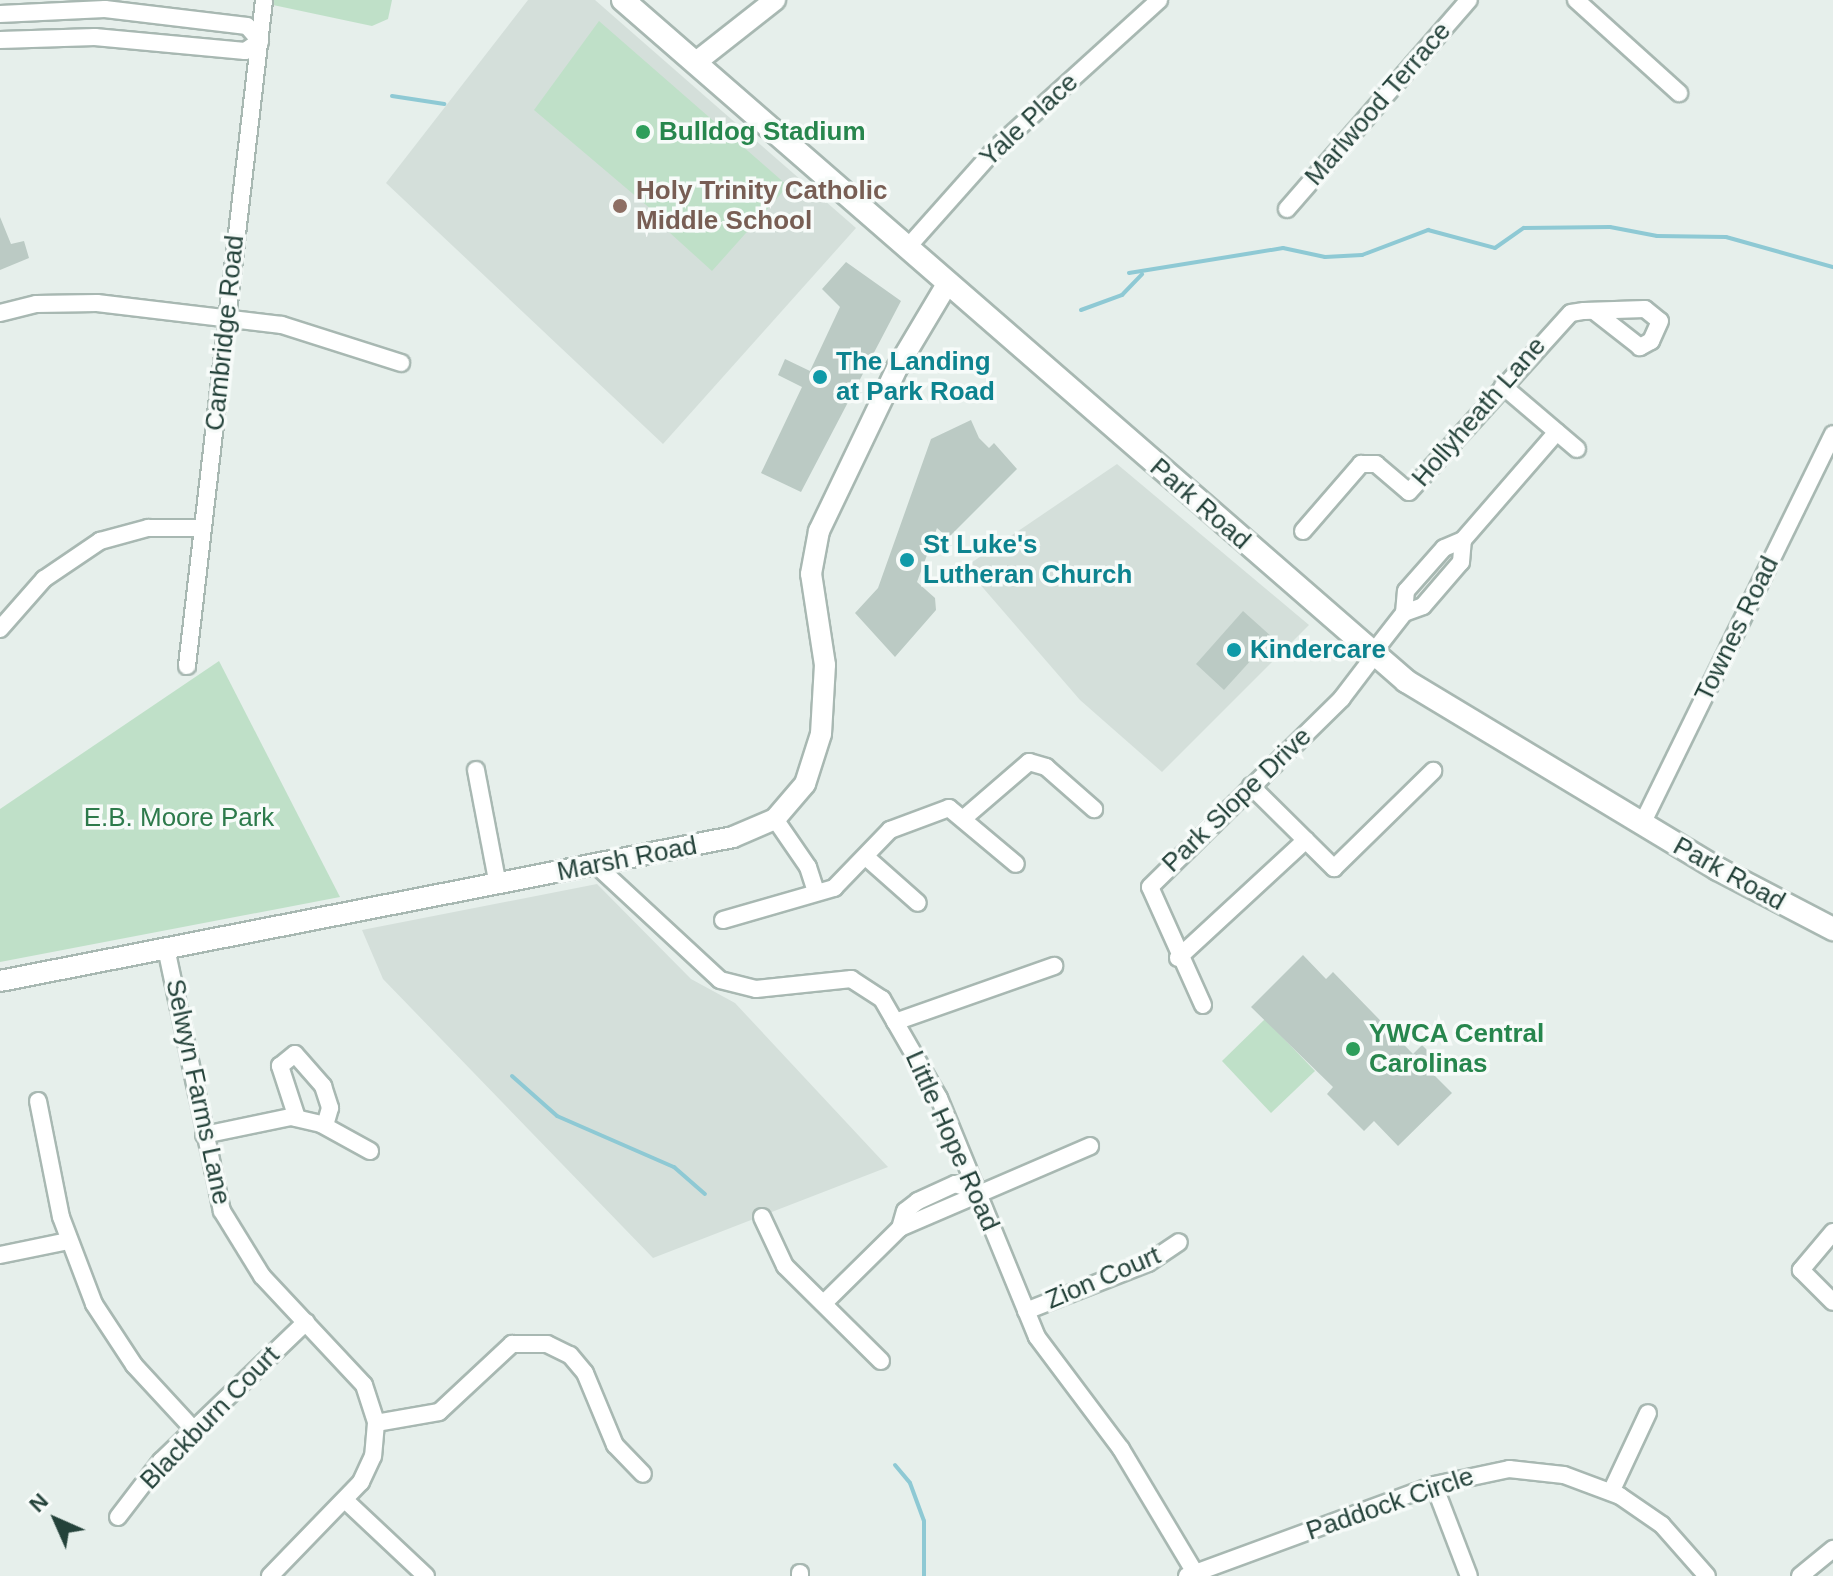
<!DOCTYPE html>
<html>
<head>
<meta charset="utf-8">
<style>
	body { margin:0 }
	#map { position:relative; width:1833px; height:1576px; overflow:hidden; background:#e6efeb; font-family:Arial,sans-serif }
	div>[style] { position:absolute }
	.built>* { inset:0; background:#d4dfda }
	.green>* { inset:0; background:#bfe0c8 }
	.stream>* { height:4px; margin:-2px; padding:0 2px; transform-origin:2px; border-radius:2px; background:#8ec9d4 }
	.building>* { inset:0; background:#bbcac4 }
	.roads { filter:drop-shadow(2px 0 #a8b8b2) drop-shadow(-2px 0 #a8b8b2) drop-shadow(0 2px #a8b8b2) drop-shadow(0 -2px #a8b8b2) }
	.minor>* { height:16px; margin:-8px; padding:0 8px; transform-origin:8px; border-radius:8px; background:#fff }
	.tertiary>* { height:20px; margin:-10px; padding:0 10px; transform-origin:10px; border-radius:10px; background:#fff }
	.secondary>* { height:22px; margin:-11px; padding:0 11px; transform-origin:11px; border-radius:11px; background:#fff }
	.dots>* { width:22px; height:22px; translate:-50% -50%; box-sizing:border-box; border:4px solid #f7fbf9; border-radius:50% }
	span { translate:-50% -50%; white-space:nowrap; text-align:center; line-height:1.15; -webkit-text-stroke:7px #f7fbf9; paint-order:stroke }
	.street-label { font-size:26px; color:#24423a }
	.leisure-label { font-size:26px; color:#27864d; font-weight:700 }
	.left { translate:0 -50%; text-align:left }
	.education-label { font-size:26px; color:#785e54; font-weight:700 }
	.culture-label { font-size:26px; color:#0d838f; font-weight:700 }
	.park-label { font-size:26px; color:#2d7a4b }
	.north { position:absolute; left:16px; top:1480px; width:80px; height:80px; -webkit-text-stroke:6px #f7fbf9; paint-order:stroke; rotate:315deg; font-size:22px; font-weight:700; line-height:32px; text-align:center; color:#24423a }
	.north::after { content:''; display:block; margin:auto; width:28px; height:36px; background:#24423a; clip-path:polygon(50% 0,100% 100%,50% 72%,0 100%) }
</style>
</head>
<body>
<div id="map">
	<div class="built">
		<div style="clip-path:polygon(528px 0,595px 0,856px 228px,663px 444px,386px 183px)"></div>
		<div style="clip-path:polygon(1117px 464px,1309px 625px,1162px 772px,1080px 700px,965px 567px)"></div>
		<div style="clip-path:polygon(597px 884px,691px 979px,735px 1003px,888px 1167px,653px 1258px,383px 979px,362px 930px)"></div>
	</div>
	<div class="green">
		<div style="clip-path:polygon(273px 0,392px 0,388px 19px,372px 26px,273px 5px)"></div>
		<div style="clip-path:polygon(599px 21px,788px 186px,712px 271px,649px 214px,652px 210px,534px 110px)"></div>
		<div style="clip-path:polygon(219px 661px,340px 897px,0 962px,0 809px)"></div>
		<div style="clip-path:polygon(1265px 1019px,1315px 1071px,1271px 1113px,1222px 1061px)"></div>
	</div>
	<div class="stream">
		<div style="left:392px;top:96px;width:53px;rotate:8.7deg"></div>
		<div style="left:1129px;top:273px;width:156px;rotate:-9.2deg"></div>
		<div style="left:1283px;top:248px;width:43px;rotate:12.1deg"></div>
		<div style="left:1325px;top:257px;width:37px;rotate:-3deg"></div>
		<div style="left:1362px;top:255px;width:71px;rotate:-20.7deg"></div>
		<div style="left:1428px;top:230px;width:69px;rotate:15deg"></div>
		<div style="left:1495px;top:248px;width:35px;rotate:-35deg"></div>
		<div style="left:1524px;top:228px;width:86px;rotate:-0.7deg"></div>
		<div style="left:1610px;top:227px;width:48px;rotate:10.8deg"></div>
		<div style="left:1657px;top:236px;width:69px;rotate:0.8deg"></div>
		<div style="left:1726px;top:237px;width:111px;rotate:15.7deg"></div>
		<div style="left:1081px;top:310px;width:44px;rotate:-20.1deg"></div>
		<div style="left:1122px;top:295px;width:29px;rotate:-46deg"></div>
		<div style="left:512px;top:1076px;width:60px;rotate:41.6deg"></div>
		<div style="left:557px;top:1116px;width:128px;rotate:23.6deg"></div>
		<div style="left:674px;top:1167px;width:41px;rotate:41.1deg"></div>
		<div style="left:895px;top:1465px;width:23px;rotate:50deg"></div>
		<div style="left:910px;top:1483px;width:40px;rotate:69.8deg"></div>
		<div style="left:924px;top:1521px;width:55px;rotate:90deg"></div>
	</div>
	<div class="building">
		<div style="clip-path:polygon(0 217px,11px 244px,24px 241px,29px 258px,0 270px)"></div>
		<div style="clip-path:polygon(846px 262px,901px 301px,801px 492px,761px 473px,802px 387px,778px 375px,785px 359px,810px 371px,840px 307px,822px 289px)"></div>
		<div style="clip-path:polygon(971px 420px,979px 438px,989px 448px,994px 443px,1017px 469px,948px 538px,937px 528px,917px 582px,935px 598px,936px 610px,895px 657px,855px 613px,878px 588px,931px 439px)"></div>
		<div style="clip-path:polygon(1243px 611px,1272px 637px,1224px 690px,1196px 664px)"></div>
		<div style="clip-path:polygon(1303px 955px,1326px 979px,1333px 972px,1413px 1054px,1422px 1045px,1439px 1062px,1430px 1071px,1452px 1093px,1398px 1146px,1374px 1121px,1364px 1131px,1327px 1094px,1333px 1087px,1251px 1007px)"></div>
	</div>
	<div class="roads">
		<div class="minor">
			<div style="left:1576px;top:0;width:139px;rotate:42.1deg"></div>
			<div style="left:0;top:14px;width:105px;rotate:-2.7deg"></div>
			<div style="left:105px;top:9px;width:143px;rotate:6.8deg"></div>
			<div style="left:247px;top:26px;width:20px;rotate:49deg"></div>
			<div style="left:260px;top:41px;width:18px;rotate:146deg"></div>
			<div style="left:245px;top:51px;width:151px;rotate:-174.7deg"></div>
			<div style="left:95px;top:37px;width:95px;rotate:178.2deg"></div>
			<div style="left:1287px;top:209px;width:277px;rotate:-49deg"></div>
			<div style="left:907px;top:248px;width:134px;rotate:-48.3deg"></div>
			<div style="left:996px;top:148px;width:220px;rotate:-42.2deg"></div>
			<div style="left:0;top:313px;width:37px;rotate:-14deg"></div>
			<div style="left:36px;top:304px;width:61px;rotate:-0.9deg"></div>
			<div style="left:97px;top:303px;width:186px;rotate:6.8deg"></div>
			<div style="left:282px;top:325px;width:125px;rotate:17.7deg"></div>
			<div style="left:1503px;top:386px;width:97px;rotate:40.4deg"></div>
			<div style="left:1303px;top:531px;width:89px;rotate:-49.1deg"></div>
			<div style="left:1361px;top:464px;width:15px"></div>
			<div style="left:1376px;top:464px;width:43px;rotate:40.3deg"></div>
			<div style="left:1409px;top:492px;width:241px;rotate:-47.9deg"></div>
			<div style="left:1571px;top:313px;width:13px;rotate:-9deg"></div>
			<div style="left:1584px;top:311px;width:61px;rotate:-1.9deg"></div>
			<div style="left:1645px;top:309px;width:19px;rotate:39deg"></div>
			<div style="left:1660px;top:321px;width:22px;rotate:114deg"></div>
			<div style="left:1651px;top:341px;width:13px;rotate:151deg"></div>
			<div style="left:1640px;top:347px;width:58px;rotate:-142deg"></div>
			<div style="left:1463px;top:540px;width:143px;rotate:-49deg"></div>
			<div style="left:1404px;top:613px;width:22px;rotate:-85deg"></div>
			<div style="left:1406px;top:591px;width:57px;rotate:-48.5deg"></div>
			<div style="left:1444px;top:548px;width:21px;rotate:-23deg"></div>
			<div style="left:0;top:629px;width:67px;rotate:-48.7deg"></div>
			<div style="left:44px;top:579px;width:68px;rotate:-34.2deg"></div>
			<div style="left:100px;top:541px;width:50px;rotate:-15.2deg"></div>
			<div style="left:148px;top:528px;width:55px"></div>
			<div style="left:1372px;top:654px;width:52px;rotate:-52deg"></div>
			<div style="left:1404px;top:613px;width:20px;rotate:-20deg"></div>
			<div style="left:1423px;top:606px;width:58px;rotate:-49.2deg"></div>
			<div style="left:1461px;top:562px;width:22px;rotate:-85deg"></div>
			<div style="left:187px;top:666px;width:670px;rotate:-83.4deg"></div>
			<div style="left:476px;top:770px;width:117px;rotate:79.2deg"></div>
			<div style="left:1251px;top:786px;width:117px;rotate:44.7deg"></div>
			<div style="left:1334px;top:868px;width:139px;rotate:-44.4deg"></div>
			<div style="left:964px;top:818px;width:86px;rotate:-40.7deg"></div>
			<div style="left:1029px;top:762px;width:18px;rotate:16deg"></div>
			<div style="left:1046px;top:767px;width:64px;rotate:41.2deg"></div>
			<div style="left:775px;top:819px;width:58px;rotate:55.5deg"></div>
			<div style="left:808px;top:867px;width:26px;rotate:72deg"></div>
			<div style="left:1642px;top:824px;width:434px;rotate:-63.9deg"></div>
			<div style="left:866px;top:857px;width:69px;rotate:41.5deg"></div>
			<div style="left:596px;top:865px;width:169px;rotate:42.8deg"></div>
			<div style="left:720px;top:980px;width:37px;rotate:14deg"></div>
			<div style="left:756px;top:989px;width:96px;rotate:-6deg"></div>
			<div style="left:851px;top:979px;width:37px;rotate:33deg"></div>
			<div style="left:882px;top:999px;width:114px;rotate:60.1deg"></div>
			<div style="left:939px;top:1098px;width:258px;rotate:67.7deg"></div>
			<div style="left:1037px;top:1337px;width:140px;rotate:53.1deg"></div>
			<div style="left:1121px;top:1449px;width:148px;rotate:59.1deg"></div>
			<div style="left:723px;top:920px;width:116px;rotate:-16.1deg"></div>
			<div style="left:834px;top:888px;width:81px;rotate:-46deg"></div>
			<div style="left:890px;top:830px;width:63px;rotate:-20.4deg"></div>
			<div style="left:949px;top:808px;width:87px;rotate:39.9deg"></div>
			<div style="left:166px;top:948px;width:269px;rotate:78deg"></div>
			<div style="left:222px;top:1211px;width:76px;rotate:58.4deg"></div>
			<div style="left:262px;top:1276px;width:149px;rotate:46.9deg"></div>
			<div style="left:364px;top:1385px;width:40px;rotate:72deg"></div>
			<div style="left:376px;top:1423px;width:33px;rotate:95deg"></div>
			<div style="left:373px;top:1456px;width:29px;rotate:115deg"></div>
			<div style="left:361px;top:1482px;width:131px;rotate:134.1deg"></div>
			<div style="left:1178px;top:958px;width:174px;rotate:-42.7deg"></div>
			<div style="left:1203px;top:1005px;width:129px;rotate:-114.2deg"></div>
			<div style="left:1150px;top:887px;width:269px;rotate:-44.5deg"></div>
			<div style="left:1342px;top:698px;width:53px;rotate:-52.7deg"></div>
			<div style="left:895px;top:1022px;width:169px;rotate:-19.4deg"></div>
			<div style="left:38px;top:1101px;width:118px;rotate:78.8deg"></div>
			<div style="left:61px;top:1217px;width:93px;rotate:69.2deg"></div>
			<div style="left:94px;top:1304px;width:73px;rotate:56.7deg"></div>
			<div style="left:134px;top:1365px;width:87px;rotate:47.3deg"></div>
			<div style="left:297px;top:1118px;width:55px;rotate:-108.1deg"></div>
			<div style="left:280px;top:1066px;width:19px;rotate:-39deg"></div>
			<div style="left:295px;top:1054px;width:43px;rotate:48.8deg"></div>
			<div style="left:323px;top:1086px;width:23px;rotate:72deg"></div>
			<div style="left:330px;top:1108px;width:18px;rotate:106deg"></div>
			<div style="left:204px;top:1135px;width:89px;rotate:-11.7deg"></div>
			<div style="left:291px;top:1117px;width:31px;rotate:13deg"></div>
			<div style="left:321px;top:1124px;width:56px;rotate:28.9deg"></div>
			<div style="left:978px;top:1191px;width:24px;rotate:-163deg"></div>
			<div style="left:955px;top:1184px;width:41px;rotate:155.3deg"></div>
			<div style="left:918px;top:1201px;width:16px;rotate:142deg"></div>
			<div style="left:905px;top:1211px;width:18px;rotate:106deg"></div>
			<div style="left:900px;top:1228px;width:207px;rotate:-23.3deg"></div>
			<div style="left:762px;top:1217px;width:54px;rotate:64.9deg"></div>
			<div style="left:785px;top:1266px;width:135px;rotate:44.7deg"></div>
			<div style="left:1833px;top:1232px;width:50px;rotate:130.1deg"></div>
			<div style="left:1801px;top:1270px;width:45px;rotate:45deg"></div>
			<div style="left:0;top:1255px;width:69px;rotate:-11.6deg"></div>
			<div style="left:824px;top:1303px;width:107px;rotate:-44.6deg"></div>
			<div style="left:1026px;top:1311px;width:131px;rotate:-21.5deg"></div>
			<div style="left:1148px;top:1263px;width:37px;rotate:-34deg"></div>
			<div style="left:376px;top:1423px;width:64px;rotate:-9.9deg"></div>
			<div style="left:439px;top:1412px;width:100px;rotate:-43deg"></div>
			<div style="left:512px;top:1344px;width:35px"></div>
			<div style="left:547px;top:1344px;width:25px;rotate:26deg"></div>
			<div style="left:570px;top:1355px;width:23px;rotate:50deg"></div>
			<div style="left:585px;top:1373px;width:78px;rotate:67.4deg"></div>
			<div style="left:615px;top:1445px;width:40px;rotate:46deg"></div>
			<div style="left:1434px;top:1485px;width:97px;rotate:69deg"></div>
			<div style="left:1611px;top:1492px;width:87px;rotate:-64.9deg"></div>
			<div style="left:345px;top:1500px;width:111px;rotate:43.2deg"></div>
			<div style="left:118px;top:1517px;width:71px;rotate:-52.5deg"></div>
			<div style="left:161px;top:1461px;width:201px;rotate:-43.8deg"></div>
			<div style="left:800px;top:1576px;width:3px;rotate:-90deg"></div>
			<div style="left:1187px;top:1576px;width:263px;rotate:-20.2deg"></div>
			<div style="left:1434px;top:1485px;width:77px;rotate:-12deg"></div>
			<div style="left:1509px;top:1469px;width:55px;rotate:6.2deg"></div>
			<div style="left:1564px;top:1475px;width:60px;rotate:20.6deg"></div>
			<div style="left:1620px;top:1496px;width:51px;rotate:34.6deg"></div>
			<div style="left:1662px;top:1525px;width:68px;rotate:48.6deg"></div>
			<div style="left:1800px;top:1576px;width:43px;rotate:-39.3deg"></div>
		</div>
		<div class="tertiary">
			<div style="left:695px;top:63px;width:102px;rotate:-38.2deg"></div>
			<div style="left:0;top:981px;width:747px;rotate:-11.11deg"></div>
			<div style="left:733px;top:837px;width:46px;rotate:-23.2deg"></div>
			<div style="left:775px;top:819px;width:46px;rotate:-49.4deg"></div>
			<div style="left:805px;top:784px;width:52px;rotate:-72.3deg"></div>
			<div style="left:821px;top:734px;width:69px;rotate:-86.7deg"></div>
			<div style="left:825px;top:665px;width:92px;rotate:-98.7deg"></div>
			<div style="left:811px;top:574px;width:44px;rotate:-79.5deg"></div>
			<div style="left:819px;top:531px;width:181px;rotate:-64.4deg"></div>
			<div style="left:897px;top:368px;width:98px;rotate:-59.2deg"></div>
		</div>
		<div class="secondary">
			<div style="left:623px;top:0;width:1038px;rotate:41.01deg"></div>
			<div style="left:1406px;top:681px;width:364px;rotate:31.1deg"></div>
			<div style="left:1718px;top:869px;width:130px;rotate:27.6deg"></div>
		</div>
	</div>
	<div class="dots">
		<div style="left:643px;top:132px;background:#2e9e5b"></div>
		<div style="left:620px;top:206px;background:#8d6e63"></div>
		<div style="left:820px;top:377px;background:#0f9aa8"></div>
		<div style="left:907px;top:560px;background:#0f9aa8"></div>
		<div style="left:1234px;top:650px;background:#0f9aa8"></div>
		<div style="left:1353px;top:1049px;background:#2e9e5b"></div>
	</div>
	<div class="street-label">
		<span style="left:1378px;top:104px;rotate:-49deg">Marlwood Terrace</span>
		<span style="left:1029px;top:120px;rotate:-43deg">Yale Place</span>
		<span style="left:225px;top:333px;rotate:-84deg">Cambridge Road</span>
		<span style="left:1479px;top:412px;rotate:-49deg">Hollyheath Lane</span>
		<span style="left:1200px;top:504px;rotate:41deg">Park Road</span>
		<span style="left:1737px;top:629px;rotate:-64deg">Townes Road</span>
		<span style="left:1237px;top:800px;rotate:-44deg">Park Slope Drive</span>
		<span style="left:627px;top:859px;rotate:-11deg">Marsh Road</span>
		<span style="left:1729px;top:874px;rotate:29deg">Park Road</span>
		<span style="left:198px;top:1092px;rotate:78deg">Selwyn Farms Lane</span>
		<span style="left:952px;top:1141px;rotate:66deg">Little Hope Road</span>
		<span style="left:1103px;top:1278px;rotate:-23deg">Zion Court</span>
		<span style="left:210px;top:1418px;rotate:-46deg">Blackburn Court</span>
		<span style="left:1390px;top:1504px;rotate:-19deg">Paddock Circle</span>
	</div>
	<div class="leisure-label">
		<span class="left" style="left:659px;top:132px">Bulldog Stadium</span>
		<span class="left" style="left:1369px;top:1049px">YWCA Central<br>Carolinas</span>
	</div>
	<div class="education-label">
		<span class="left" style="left:636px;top:206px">Holy Trinity Catholic<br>Middle School</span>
	</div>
	<div class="culture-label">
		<span class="left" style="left:836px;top:377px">The Landing<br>at Park Road</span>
		<span class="left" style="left:923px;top:560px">St Luke's<br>Lutheran Church</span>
		<span class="left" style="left:1250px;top:650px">Kindercare</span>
	</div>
	<div class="park-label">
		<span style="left:179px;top:818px">E.B. Moore Park</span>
	</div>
	<div class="north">N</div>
</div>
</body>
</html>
